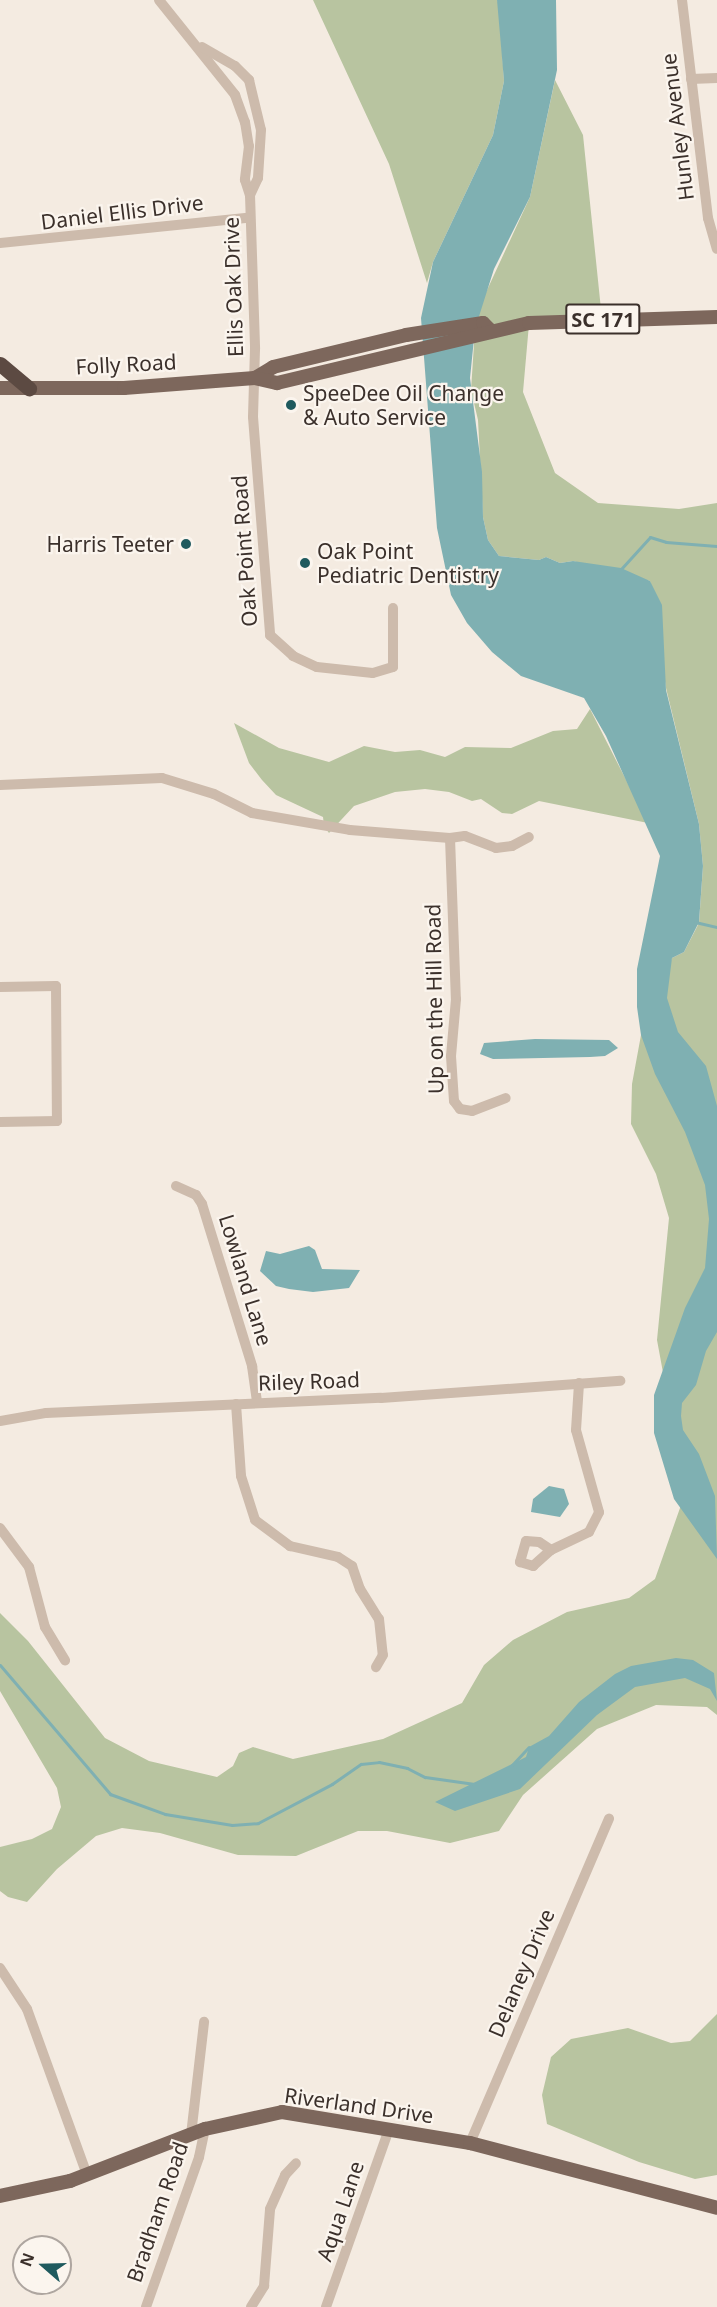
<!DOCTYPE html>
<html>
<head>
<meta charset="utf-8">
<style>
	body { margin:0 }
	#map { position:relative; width:717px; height:2307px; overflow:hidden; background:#f4ebe1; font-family:"Noto Sans",sans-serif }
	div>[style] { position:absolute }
	.green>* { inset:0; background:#b8c4a0 }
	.water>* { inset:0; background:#7fb0b2 }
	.stream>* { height:3px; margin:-1.5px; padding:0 1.5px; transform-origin:1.5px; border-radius:1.5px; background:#7fb0b2 }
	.minor>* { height:10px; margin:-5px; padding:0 5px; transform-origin:5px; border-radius:5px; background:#cdbbac }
	.major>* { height:14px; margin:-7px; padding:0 7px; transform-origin:7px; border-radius:7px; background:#7d675c }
	.highway>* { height:15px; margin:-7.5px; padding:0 7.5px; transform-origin:7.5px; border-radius:7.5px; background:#5c4a42 }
	.dots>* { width:16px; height:16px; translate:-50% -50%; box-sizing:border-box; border:3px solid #fbf5ee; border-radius:50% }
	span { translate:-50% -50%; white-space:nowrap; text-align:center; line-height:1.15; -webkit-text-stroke:4.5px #fbf5ee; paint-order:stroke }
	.shield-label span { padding:2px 4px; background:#fbf5ee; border:2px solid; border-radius:4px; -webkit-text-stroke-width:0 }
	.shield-label { font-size:20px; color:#3b302b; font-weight:700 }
	.street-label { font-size:21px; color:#3b302b }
	.poi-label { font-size:21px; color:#3b302b }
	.left { translate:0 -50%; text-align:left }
	.right { translate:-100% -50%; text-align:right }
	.north { position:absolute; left:12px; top:2235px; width:60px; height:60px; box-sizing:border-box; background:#fbf5ee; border:2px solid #aea6a0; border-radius:50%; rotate:290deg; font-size:16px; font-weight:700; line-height:24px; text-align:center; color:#3b302b }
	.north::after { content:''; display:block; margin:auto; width:21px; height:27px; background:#1f5a5e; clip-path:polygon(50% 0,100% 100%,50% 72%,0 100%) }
</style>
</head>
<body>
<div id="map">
	<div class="green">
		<div style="clip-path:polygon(313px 0,497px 0,499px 4px,504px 81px,493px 135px,433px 262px,427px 283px,389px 164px)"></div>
		<div style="clip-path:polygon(555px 80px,583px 135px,602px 319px,529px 324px,523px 392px,555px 473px,598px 503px,679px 509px,717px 503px,717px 1715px,707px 1707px,656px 1705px,597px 1729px,523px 1795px,499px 1831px,450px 1843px,387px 1831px,358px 1831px,296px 1856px,238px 1855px,160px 1833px,122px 1828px,96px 1836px,57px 1869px,27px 1902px,8px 1897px,0 1891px,0 1847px,32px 1839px,52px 1829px,61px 1807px,57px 1788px,0 1691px,0 1613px,28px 1641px,105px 1738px,149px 1761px,217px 1777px,233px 1766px,239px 1753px,253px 1747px,293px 1759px,383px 1739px,462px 1703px,484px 1665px,513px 1640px,567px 1612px,629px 1598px,655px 1579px,680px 1508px,680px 1465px,657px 1340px,669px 1218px,656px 1174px,631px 1124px,632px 1084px,641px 1035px,672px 958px,684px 952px,699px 923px,703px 866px,699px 824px,666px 688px,650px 581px,573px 561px,560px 563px,546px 557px,539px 560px,499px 556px,488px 540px,483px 517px,478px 420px,471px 390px,475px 329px,482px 301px,530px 197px)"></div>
		<div style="clip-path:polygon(590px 709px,648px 823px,539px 801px,512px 814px,502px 813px,481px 799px,472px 801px,449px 792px,425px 789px,395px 792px,354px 806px,329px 833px,324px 826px,323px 817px,276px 795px,262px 780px,249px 763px,234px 723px,279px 748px,329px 762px,364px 746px,395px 752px,420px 750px,445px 757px,465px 747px,511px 748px,553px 731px,577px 729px)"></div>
		<div style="clip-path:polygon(717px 2014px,717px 2175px,695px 2179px,639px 2162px,547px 2124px,542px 2095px,551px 2057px,571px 2039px,628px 2028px,671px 2043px,690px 2041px)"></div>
	</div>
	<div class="water">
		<div style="clip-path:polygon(497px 0,556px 0,557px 70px,530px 197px,494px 269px,475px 329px,470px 378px,482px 472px,483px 517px,488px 540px,499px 556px,539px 560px,546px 557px,560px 563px,573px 561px,621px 568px,650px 581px,662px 605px,666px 690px,699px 824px,703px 866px,699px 922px,684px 952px,672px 958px,667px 998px,678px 1032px,706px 1066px,717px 1106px,717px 1332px,706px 1351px,696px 1385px,682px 1403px,681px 1416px,683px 1430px,699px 1454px,715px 1496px,717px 1559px,674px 1499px,654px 1433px,654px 1395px,685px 1308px,705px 1268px,709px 1219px,705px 1185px,685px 1132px,655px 1074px,641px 1035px,637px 1007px,637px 969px,660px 856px,606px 736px,584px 698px,521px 676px,492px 652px,467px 623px,451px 595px,437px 528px,421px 318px,433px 262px,493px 135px,504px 81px)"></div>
		<div style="clip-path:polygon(535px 1039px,609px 1040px,618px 1048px,605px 1056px,590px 1057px,493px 1059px,480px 1054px,484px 1043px)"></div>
		<div style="clip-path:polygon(309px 1246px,315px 1250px,322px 1269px,360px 1270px,349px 1288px,313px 1292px,289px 1289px,276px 1286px,260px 1271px,266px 1251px,280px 1254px)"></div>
		<div style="clip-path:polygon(549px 1486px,564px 1489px,569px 1504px,560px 1517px,531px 1512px,533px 1499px)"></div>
		<div style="clip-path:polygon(676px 1658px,693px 1660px,714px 1673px,717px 1701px,710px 1689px,685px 1678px,635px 1687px,597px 1715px,520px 1789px,455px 1811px,435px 1802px,526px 1757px,529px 1747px,549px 1736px,579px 1702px,615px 1674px,631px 1666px)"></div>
	</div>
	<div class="stream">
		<div style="left:621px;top:569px;width:43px;rotate:-47.8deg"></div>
		<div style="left:650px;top:537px;width:17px;rotate:17deg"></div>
		<div style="left:666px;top:542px;width:51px;rotate:4.5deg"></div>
		<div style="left:695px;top:922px;width:23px;rotate:13deg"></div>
		<div style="left:0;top:1665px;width:170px;rotate:49.5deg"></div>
		<div style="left:110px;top:1794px;width:59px;rotate:20deg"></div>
		<div style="left:165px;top:1814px;width:68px;rotate:9.3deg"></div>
		<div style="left:232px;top:1825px;width:26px;rotate:-4deg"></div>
		<div style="left:258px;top:1823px;width:84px;rotate:-27.8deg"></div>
		<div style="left:332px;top:1784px;width:35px;rotate:-35deg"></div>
		<div style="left:361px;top:1764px;width:18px;rotate:-6deg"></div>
		<div style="left:379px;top:1762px;width:29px;rotate:12deg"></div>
		<div style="left:407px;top:1768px;width:20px;rotate:27deg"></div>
		<div style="left:425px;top:1777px;width:50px;rotate:8deg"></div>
		<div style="left:511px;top:1766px;width:26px;rotate:-47deg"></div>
	</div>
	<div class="minor">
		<div style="left:159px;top:0;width:122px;rotate:51.3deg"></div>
		<div style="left:235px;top:95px;width:29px;rotate:70deg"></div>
		<div style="left:245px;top:122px;width:24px;rotate:81deg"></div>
		<div style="left:249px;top:146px;width:34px;rotate:97deg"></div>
		<div style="left:245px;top:180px;width:16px;rotate:72deg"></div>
		<div style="left:250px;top:195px;width:154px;rotate:88.1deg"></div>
		<div style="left:255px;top:349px;width:68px;rotate:91.7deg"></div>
		<div style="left:253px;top:417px;width:219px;rotate:85.5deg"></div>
		<div style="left:270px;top:635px;width:31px;rotate:42deg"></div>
		<div style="left:293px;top:656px;width:26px;rotate:25deg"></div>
		<div style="left:317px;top:667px;width:56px;rotate:6.1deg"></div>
		<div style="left:373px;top:673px;width:21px;rotate:-17deg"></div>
		<div style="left:393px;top:667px;width:59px;rotate:-90deg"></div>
		<div style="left:682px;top:0;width:220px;rotate:83.2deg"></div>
		<div style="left:708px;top:218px;width:32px;rotate:74deg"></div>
		<div style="left:202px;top:47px;width:38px;rotate:30deg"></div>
		<div style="left:235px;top:66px;width:20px;rotate:45deg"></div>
		<div style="left:249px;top:80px;width:51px;rotate:76.5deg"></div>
		<div style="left:261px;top:130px;width:48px;rotate:93.6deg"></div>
		<div style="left:258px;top:178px;width:19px;rotate:115deg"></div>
		<div style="left:691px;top:79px;width:26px;rotate:-2deg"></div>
		<div style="left:0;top:243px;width:249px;rotate:-5.8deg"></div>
		<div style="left:0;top:785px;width:162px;rotate:-2.5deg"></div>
		<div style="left:162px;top:778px;width:54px;rotate:17.1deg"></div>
		<div style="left:214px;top:794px;width:42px;rotate:26.6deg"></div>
		<div style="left:252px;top:813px;width:99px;rotate:9.8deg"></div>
		<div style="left:350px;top:830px;width:100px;rotate:4.6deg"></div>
		<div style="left:450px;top:838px;width:15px;rotate:-8deg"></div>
		<div style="left:465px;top:836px;width:33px;rotate:21deg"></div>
		<div style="left:496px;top:848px;width:16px;rotate:-7deg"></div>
		<div style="left:512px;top:846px;width:19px;rotate:-28deg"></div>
		<div style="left:450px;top:838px;width:161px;rotate:87.9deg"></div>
		<div style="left:456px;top:999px;width:57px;rotate:95deg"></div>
		<div style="left:451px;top:1056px;width:45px;rotate:86.2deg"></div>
		<div style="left:454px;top:1101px;width:10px;rotate:53deg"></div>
		<div style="left:460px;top:1109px;width:12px;rotate:9deg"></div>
		<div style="left:472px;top:1111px;width:36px;rotate:-21deg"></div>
		<div style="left:0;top:987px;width:56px;rotate:-1deg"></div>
		<div style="left:56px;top:986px;width:135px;rotate:89.6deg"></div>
		<div style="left:57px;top:1121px;width:57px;rotate:179deg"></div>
		<div style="left:176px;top:1186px;width:22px;rotate:24deg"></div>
		<div style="left:196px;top:1195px;width:11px;rotate:56deg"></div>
		<div style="left:202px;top:1204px;width:170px;rotate:72.8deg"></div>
		<div style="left:252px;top:1366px;width:35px;rotate:82deg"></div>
		<div style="left:236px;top:1404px;width:72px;rotate:86deg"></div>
		<div style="left:241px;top:1476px;width:46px;rotate:72.3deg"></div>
		<div style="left:255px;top:1520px;width:44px;rotate:36.6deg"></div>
		<div style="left:290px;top:1546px;width:49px;rotate:12.9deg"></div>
		<div style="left:338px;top:1557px;width:17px;rotate:33deg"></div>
		<div style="left:352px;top:1566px;width:24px;rotate:71deg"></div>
		<div style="left:360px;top:1589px;width:36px;rotate:58deg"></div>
		<div style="left:379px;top:1619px;width:36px;rotate:84deg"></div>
		<div style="left:383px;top:1655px;width:14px;rotate:120deg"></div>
		<div style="left:0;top:1421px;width:47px;rotate:-9.9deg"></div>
		<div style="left:46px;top:1413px;width:335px;rotate:-2.6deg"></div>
		<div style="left:381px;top:1398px;width:240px;rotate:-4.1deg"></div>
		<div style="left:0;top:1528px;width:49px;rotate:53.4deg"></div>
		<div style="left:29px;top:1567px;width:62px;rotate:75.1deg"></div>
		<div style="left:45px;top:1627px;width:39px;rotate:59deg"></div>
		<div style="left:551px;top:1550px;width:14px;rotate:-146deg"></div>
		<div style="left:539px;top:1542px;width:13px;rotate:-176deg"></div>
		<div style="left:526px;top:1541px;width:22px;rotate:106deg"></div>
		<div style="left:520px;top:1562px;width:14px;rotate:17deg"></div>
		<div style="left:533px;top:1566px;width:24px;rotate:-42deg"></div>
		<div style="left:551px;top:1550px;width:42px;rotate:-25.3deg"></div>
		<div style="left:589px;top:1532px;width:22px;rotate:-63deg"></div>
		<div style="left:599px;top:1512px;width:85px;rotate:-105.7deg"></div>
		<div style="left:576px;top:1430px;width:47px;rotate:-86.3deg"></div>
		<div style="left:0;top:1968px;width:49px;rotate:56.6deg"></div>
		<div style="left:27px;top:2009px;width:177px;rotate:70.1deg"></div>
		<div style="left:191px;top:2135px;width:114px;rotate:-83.4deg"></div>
		<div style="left:470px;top:2143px;width:353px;rotate:-66.8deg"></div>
		<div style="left:146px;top:2307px;width:159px;rotate:-70.5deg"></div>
		<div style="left:199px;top:2157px;width:29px;rotate:-78deg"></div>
		<div style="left:251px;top:2307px;width:25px;rotate:-58deg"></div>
		<div style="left:264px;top:2286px;width:77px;rotate:-85.5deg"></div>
		<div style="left:270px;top:2209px;width:37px;rotate:-66deg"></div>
		<div style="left:285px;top:2175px;width:16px;rotate:-47deg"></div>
		<div style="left:326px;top:2307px;width:189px;rotate:-70.5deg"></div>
	</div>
	<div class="major">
		<div style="left:255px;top:378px;width:21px;rotate:-31deg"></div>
		<div style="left:273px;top:367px;width:137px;rotate:-13.5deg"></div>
		<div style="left:406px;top:335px;width:78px;rotate:-8.9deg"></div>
		<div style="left:483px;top:323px;width:10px;rotate:45deg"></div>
		<div style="left:0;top:388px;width:124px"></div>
		<div style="left:124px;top:388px;width:131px;rotate:-4.4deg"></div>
		<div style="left:255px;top:378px;width:23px;rotate:13deg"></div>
		<div style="left:277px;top:383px;width:259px;rotate:-13.4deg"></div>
		<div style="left:529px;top:323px;width:188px;rotate:-1.8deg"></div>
		<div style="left:0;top:2196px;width:72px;rotate:-12.1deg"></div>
		<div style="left:70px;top:2181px;width:145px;rotate:-21.1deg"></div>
		<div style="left:205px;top:2129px;width:79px;rotate:-12.4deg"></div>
		<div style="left:282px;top:2112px;width:191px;rotate:9.4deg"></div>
		<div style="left:470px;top:2143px;width:255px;rotate:14.7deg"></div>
	</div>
	<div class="highway">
		<div style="left:0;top:364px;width:38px;rotate:40deg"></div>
	</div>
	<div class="dots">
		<div style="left:291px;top:405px;background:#1f5a5e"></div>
		<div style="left:186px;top:544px;background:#1f5a5e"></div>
		<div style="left:305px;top:563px;background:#1f5a5e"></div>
	</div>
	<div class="shield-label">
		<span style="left:603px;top:319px">SC 171</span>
	</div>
	<div class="street-label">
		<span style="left:677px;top:127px;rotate:-97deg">Hunley Avenue</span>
		<span style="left:122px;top:212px;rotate:-7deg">Daniel Ellis Drive</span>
		<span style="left:233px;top:287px;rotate:-92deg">Ellis Oak Drive</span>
		<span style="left:126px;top:364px;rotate:-3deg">Folly Road</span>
		<span style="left:244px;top:551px;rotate:-94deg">Oak Point Road</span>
		<span style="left:434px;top:999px;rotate:-91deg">Up on the Hill Road</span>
		<span style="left:246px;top:1280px;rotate:73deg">Lowland Lane</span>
		<span style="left:309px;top:1381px;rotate:-2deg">Riley Road</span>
		<span style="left:521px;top:1973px;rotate:-67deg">Delaney Drive</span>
		<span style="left:359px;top:2105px;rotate:8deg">Riverland Drive</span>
		<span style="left:340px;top:2211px;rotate:-71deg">Aqua Lane</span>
		<span style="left:157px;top:2212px;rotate:-71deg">Bradham Road</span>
	</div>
	<div class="poi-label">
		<span class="left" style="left:303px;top:405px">SpeeDee Oil Change<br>&amp; Auto Service</span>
		<span class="right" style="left:174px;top:544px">Harris Teeter</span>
		<span class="left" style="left:317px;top:563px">Oak Point<br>Pediatric Dentistry</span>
	</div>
	<div class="north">N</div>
</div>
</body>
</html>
